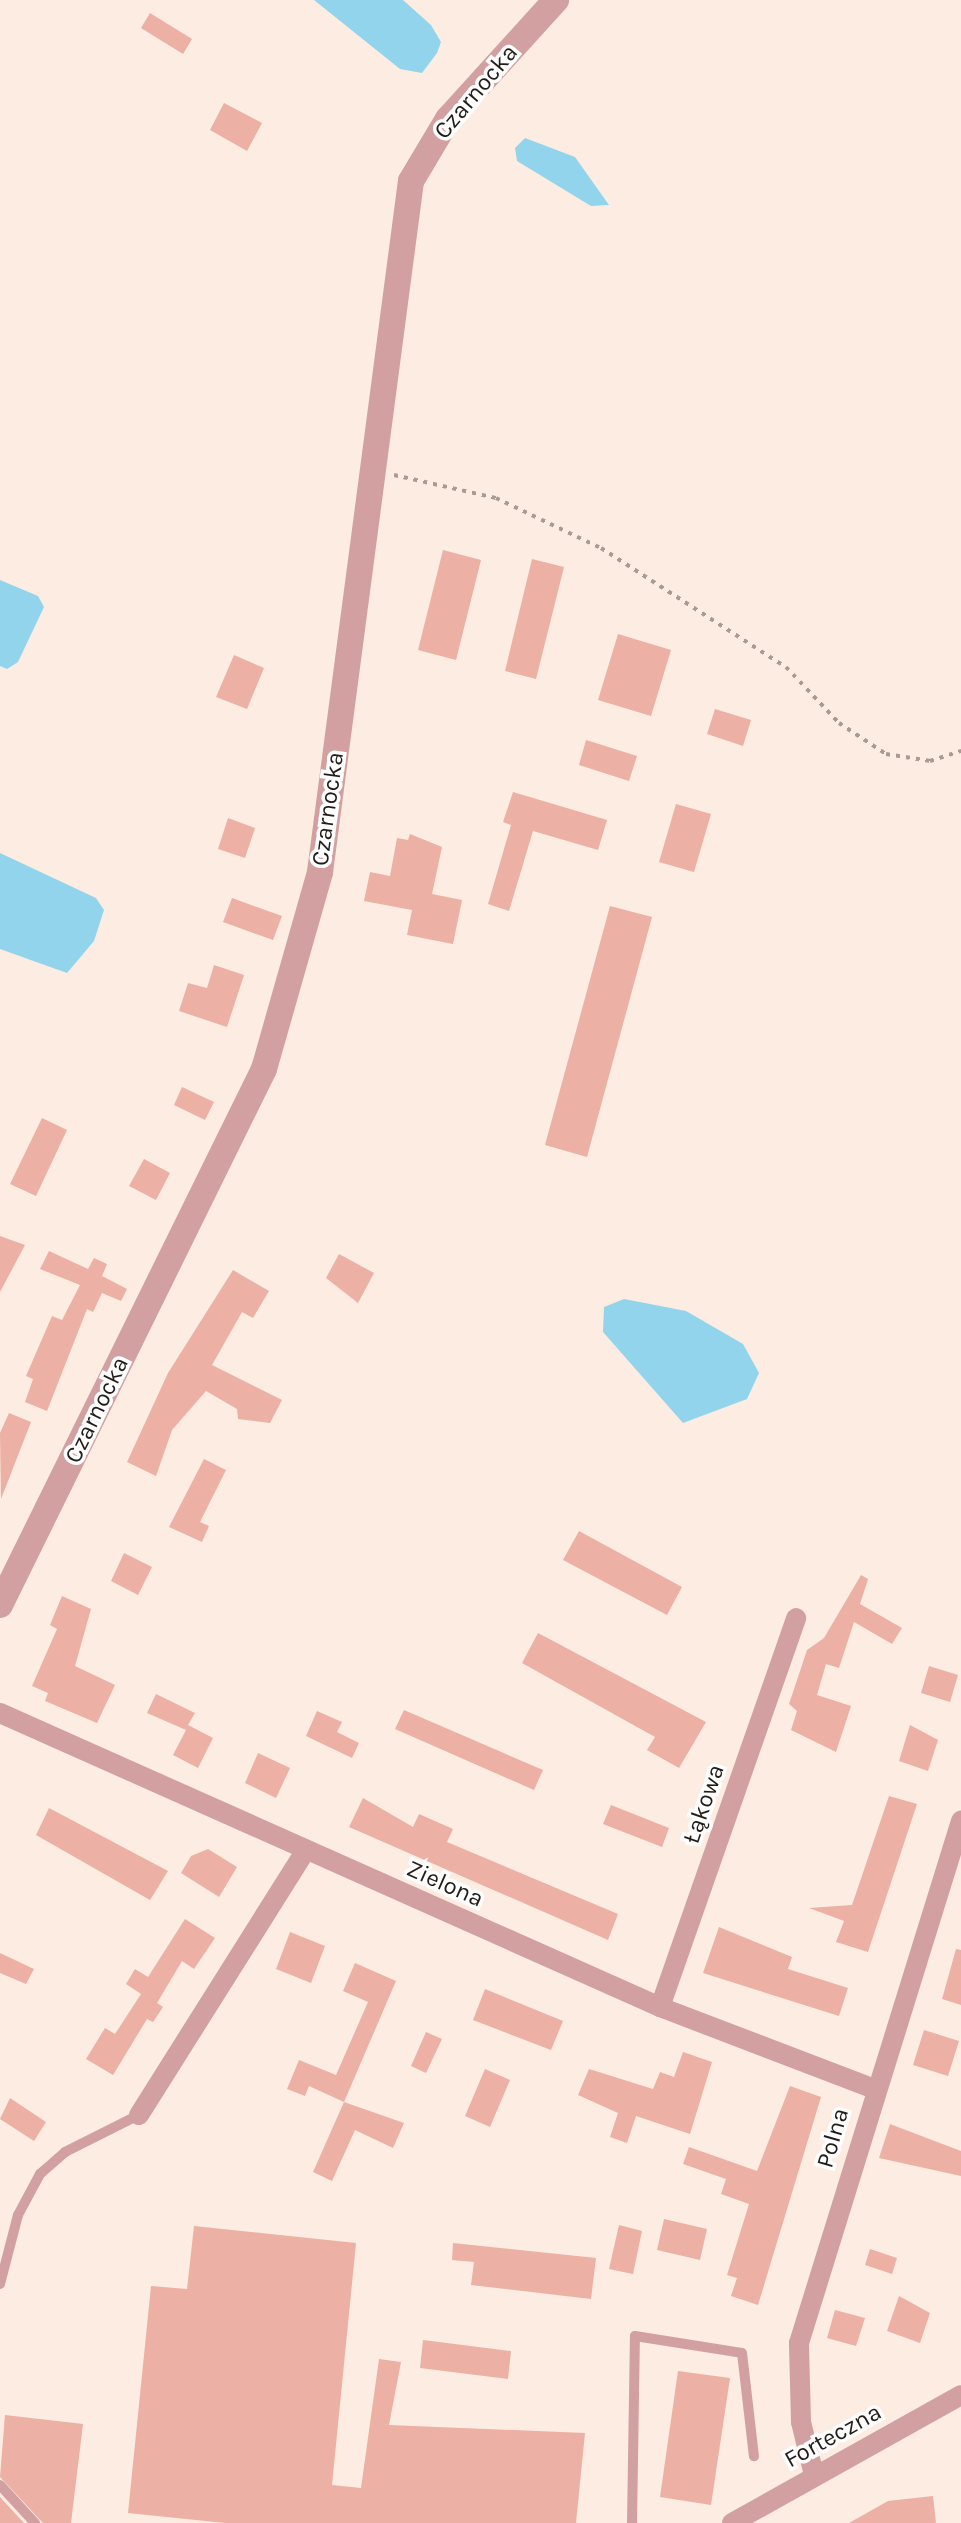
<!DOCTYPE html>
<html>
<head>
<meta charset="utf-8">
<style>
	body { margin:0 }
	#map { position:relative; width:961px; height:2523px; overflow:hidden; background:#fdece1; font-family:Karla,sans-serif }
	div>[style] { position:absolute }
	.water>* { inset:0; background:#93d4ed }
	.building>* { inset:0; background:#edb0a5 }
	.path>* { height:4px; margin-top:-2px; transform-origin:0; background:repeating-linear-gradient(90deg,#a89b93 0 4px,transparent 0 10px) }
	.service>* { height:10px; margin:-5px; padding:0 5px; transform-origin:5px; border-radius:5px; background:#d2a0a0 }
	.minor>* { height:20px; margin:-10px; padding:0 10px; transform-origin:10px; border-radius:10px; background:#d2a0a0 }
	.tertiary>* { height:26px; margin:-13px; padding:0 13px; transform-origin:13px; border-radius:13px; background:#d2a0a0 }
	span { translate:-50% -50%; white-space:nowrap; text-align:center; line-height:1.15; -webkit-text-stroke:7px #fdfdfd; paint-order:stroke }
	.street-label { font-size:24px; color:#221d19 }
</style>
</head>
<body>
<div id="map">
	<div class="water">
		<div style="clip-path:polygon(314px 0,403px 0,431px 25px,441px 42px,437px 53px,422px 73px,400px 69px)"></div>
		<div style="clip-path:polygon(525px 138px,575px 157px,609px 205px,591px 206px,517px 161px,515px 148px)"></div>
		<div style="clip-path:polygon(0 580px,38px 596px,44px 607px,18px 662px,7px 669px,0 666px)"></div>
		<div style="clip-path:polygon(0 853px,96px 898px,104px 910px,94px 941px,67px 973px,0 949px)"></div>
		<div style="clip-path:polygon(624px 1299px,686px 1311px,743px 1344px,759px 1373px,747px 1399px,683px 1423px,603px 1332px,604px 1307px)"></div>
	</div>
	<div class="building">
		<div style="clip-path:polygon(150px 13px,192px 39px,183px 54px,141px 28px)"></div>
		<div style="clip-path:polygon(224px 103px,262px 123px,247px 151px,210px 130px)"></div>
		<div style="clip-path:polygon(443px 550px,481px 560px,456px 660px,418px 650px)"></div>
		<div style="clip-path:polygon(532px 559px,564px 567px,536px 679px,505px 671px)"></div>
		<div style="clip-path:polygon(618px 634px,671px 650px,651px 716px,598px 700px)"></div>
		<div style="clip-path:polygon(234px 655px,264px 668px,247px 709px,216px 697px)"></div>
		<div style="clip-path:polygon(715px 709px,751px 720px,743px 746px,707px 734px)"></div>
		<div style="clip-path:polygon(586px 740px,637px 756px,629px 781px,579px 765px)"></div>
		<div style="clip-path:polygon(513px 792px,607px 820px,598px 850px,533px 831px,509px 911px,488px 904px,511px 825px,503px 822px)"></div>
		<div style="clip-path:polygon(676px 804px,711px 814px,694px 872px,659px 862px)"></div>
		<div style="clip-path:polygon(228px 818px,255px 828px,245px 858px,218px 849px)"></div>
		<div style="clip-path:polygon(410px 834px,442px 847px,432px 894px,462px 900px,453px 944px,407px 935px,412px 910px,364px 901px,370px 872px,390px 876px,397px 838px,408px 840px)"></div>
		<div style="clip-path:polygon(232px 898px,282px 916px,273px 940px,223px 922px)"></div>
		<div style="clip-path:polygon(610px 906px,652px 917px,587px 1157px,545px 1145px)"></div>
		<div style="clip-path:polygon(214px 965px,244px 975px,227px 1027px,179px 1011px,188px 983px,207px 988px)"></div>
		<div style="clip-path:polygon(182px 1087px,214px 1102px,205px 1120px,174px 1105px)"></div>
		<div style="clip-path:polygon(42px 1118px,67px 1130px,36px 1196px,10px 1184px)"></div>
		<div style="clip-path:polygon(144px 1159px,170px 1173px,156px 1200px,129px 1186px)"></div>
		<div style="clip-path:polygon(0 1236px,25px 1245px,0 1292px)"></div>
		<div style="clip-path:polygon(49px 1251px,88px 1269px,94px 1258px,107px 1264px,102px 1276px,127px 1289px,121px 1301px,102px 1293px,93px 1312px,87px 1309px,47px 1411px,25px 1402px,33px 1379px,26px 1376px,52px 1316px,62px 1320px,80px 1285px,40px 1269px)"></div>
		<div style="clip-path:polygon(339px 1254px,374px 1273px,358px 1303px,326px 1278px)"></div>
		<div style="clip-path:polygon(233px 1270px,269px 1291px,253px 1318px,242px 1312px,212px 1365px,282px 1400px,270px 1423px,238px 1419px,237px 1409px,206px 1391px,172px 1430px,156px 1476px,127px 1462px,168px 1373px)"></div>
		<div style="clip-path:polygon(9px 1413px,31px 1422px,1px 1499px,0 1433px)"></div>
		<div style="clip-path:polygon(204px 1459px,226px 1470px,200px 1522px,209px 1526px,202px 1542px,169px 1527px)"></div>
		<div style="clip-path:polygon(579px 1531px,682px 1587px,667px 1615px,563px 1560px)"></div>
		<div style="clip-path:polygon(124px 1553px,152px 1567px,138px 1595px,111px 1581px)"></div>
		<div style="clip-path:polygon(861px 1575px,868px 1579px,860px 1604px,902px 1628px,892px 1644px,854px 1622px,839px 1668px,826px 1664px,817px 1695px,851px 1706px,836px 1752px,791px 1730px,797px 1711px,789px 1704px,807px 1650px,824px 1638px)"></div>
		<div style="clip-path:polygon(62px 1596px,91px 1609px,75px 1666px,115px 1685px,97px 1723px,45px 1701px,48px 1693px,32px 1686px,57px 1629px,50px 1625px)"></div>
		<div style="clip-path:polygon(538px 1633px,706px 1722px,679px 1768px,647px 1750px,655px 1737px,522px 1663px)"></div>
		<div style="clip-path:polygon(929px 1666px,958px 1675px,950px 1702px,921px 1693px)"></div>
		<div style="clip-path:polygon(156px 1694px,195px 1713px,188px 1725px,213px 1738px,198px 1768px,173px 1755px,186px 1730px,147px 1713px)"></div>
		<div style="clip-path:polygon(404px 1710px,543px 1770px,534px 1790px,395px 1729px)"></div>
		<div style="clip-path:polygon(317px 1711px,342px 1722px,337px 1732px,359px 1743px,352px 1758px,306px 1736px)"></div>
		<div style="clip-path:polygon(910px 1725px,938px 1740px,928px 1771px,899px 1761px)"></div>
		<div style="clip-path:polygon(258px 1753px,290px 1768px,276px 1798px,245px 1783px)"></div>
		<div style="clip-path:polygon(889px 1796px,917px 1804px,868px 1952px,836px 1942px,844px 1921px,809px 1908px,852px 1905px)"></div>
		<div style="clip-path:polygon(363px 1798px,413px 1827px,419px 1814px,453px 1829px,447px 1842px,618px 1914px,608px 1940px,349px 1827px)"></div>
		<div style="clip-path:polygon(611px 1805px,669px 1828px,662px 1847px,603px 1824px)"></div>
		<div style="clip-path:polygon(49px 1808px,168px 1871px,150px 1900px,36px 1835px)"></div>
		<div style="clip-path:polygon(208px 1849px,237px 1867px,219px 1897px,181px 1873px,191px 1856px)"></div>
		<div style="clip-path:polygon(185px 1919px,215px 1938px,194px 1969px,182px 1961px,157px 2003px,163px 2007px,153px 2022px,147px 2019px,113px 2075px,86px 2059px,105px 2028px,115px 2034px,141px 1994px,126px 1984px,135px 1969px,148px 1977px)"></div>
		<div style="clip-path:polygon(719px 1927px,792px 1957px,788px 1969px,848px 1988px,839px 2016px,703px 1973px)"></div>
		<div style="clip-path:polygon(290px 1932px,325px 1946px,311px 1983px,276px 1969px)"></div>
		<div style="clip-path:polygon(956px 1949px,961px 1950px,961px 2005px,942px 1999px)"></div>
		<div style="clip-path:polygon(0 1953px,34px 1969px,26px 1984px,0 1973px)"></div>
		<div style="clip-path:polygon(355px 1963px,396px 1981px,344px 2102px,309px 2086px,305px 2096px,287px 2089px,299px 2060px,336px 2075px,368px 2002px,343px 1991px)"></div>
		<div style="clip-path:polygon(485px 1989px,563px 2021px,551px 2050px,473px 2020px)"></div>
		<div style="clip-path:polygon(924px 2030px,959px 2041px,948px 2076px,913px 2065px)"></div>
		<div style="clip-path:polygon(426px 2032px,442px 2039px,426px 2073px,411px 2066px)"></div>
		<div style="clip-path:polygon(683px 2052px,712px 2062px,690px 2134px,636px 2116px,627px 2143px,610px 2137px,618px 2113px,578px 2095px,589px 2069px,653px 2089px,660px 2072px,674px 2077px)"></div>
		<div style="clip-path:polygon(485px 2069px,510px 2080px,490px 2127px,465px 2116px)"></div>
		<div style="clip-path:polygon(790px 2086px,821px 2097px,758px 2305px,731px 2296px,737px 2278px,727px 2275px,749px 2204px,721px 2194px,726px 2179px,683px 2164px,689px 2147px,757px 2171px)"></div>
		<div style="clip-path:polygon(10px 2098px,46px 2122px,34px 2141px,0 2119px)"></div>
		<div style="clip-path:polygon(344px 2102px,404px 2123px,393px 2148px,355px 2130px,332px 2181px,313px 2172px)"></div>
		<div style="clip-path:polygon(890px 2124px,961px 2151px,961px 2176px,879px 2158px)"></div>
		<div style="clip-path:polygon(664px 2219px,707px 2229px,700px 2260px,657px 2250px)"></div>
		<div style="clip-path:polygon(619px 2225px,642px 2231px,633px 2274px,609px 2269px)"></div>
		<div style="clip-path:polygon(194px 2226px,356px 2243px,332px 2485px,361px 2488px,379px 2359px,401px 2362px,389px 2425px,585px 2433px,576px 2523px,225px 2523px,128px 2513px,151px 2286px,187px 2289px)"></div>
		<div style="clip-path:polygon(453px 2243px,596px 2258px,591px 2299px,471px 2285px,474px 2262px,452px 2260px)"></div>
		<div style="clip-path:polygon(870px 2249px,897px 2258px,892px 2274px,865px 2265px)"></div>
		<div style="clip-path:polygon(899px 2296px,930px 2313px,920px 2343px,887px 2331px)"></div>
		<div style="clip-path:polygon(835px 2310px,865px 2318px,856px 2346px,827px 2338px)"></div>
		<div style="clip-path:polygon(423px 2340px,511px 2351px,508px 2379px,420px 2368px)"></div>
		<div style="clip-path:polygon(678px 2371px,730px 2378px,711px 2505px,660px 2497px)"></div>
		<div style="clip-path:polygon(5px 2415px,83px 2424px,71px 2523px,43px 2523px,0 2477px)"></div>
		<div style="clip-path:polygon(933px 2496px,936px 2523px,849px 2523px,888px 2501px)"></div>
		<div style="clip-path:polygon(0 2497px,24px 2523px,0 2523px)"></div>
	</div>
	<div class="path">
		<div style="left:394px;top:475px;width:105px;rotate:12.7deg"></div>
		<div style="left:496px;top:498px;width:116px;rotate:25.5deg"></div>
		<div style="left:601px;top:548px;width:220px;rotate:32.8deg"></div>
		<div style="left:786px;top:667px;width:77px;rotate:46.6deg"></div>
		<div style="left:839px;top:723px;width:56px;rotate:33.4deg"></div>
		<div style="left:886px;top:754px;width:45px;rotate:9deg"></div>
		<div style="left:930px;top:761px;width:33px;rotate:-18deg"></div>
	</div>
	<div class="service">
		<div style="left:0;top:2284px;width:71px;rotate:-75.4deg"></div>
		<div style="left:18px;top:2215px;width:47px;rotate:-61.8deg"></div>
		<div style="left:40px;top:2174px;width:33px;rotate:-41deg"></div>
		<div style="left:65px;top:2152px;width:83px;rotate:-26.6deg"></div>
		<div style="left:0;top:2485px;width:52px;rotate:47.4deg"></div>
		<div style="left:632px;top:2523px;width:187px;rotate:-89.1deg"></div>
		<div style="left:635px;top:2336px;width:108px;rotate:9deg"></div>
		<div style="left:742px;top:2353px;width:104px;rotate:83.4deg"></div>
	</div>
	<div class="minor">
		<div style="left:0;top:1713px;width:723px;rotate:24.01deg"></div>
		<div style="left:660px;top:2007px;width:230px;rotate:20.9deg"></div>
		<div style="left:660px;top:2007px;width:412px;rotate:-70.7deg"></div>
		<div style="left:139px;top:2115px;width:312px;rotate:-57.8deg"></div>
		<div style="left:814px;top:2475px;width:55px;rotate:-103.8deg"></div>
		<div style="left:801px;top:2422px;width:79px;rotate:-91.5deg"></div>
		<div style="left:799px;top:2343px;width:547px;rotate:-72.76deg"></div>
		<div style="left:732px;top:2523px;width:262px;rotate:-29.2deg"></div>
	</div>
	<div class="tertiary">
		<div style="left:0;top:1605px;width:597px;rotate:-63.78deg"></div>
		<div style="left:264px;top:1069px;width:205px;rotate:-74.1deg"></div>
		<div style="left:320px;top:872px;width:697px;rotate:-82.5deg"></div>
		<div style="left:411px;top:181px;width:72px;rotate:-59.2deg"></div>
		<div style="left:448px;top:119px;width:161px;rotate:-47.8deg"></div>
	</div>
	<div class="street-label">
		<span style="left:476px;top:92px;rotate:-50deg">Czarnocka</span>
		<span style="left:328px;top:809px;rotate:-82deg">Czarnocka</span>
		<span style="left:97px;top:1410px;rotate:-64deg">Czarnocka</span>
		<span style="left:704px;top:1804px;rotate:-71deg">Łąkowa</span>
		<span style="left:445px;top:1884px;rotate:24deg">Zielona</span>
		<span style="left:833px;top:2138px;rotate:-74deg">Polna</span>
		<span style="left:833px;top:2436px;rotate:-29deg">Forteczna</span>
	</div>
</div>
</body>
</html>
